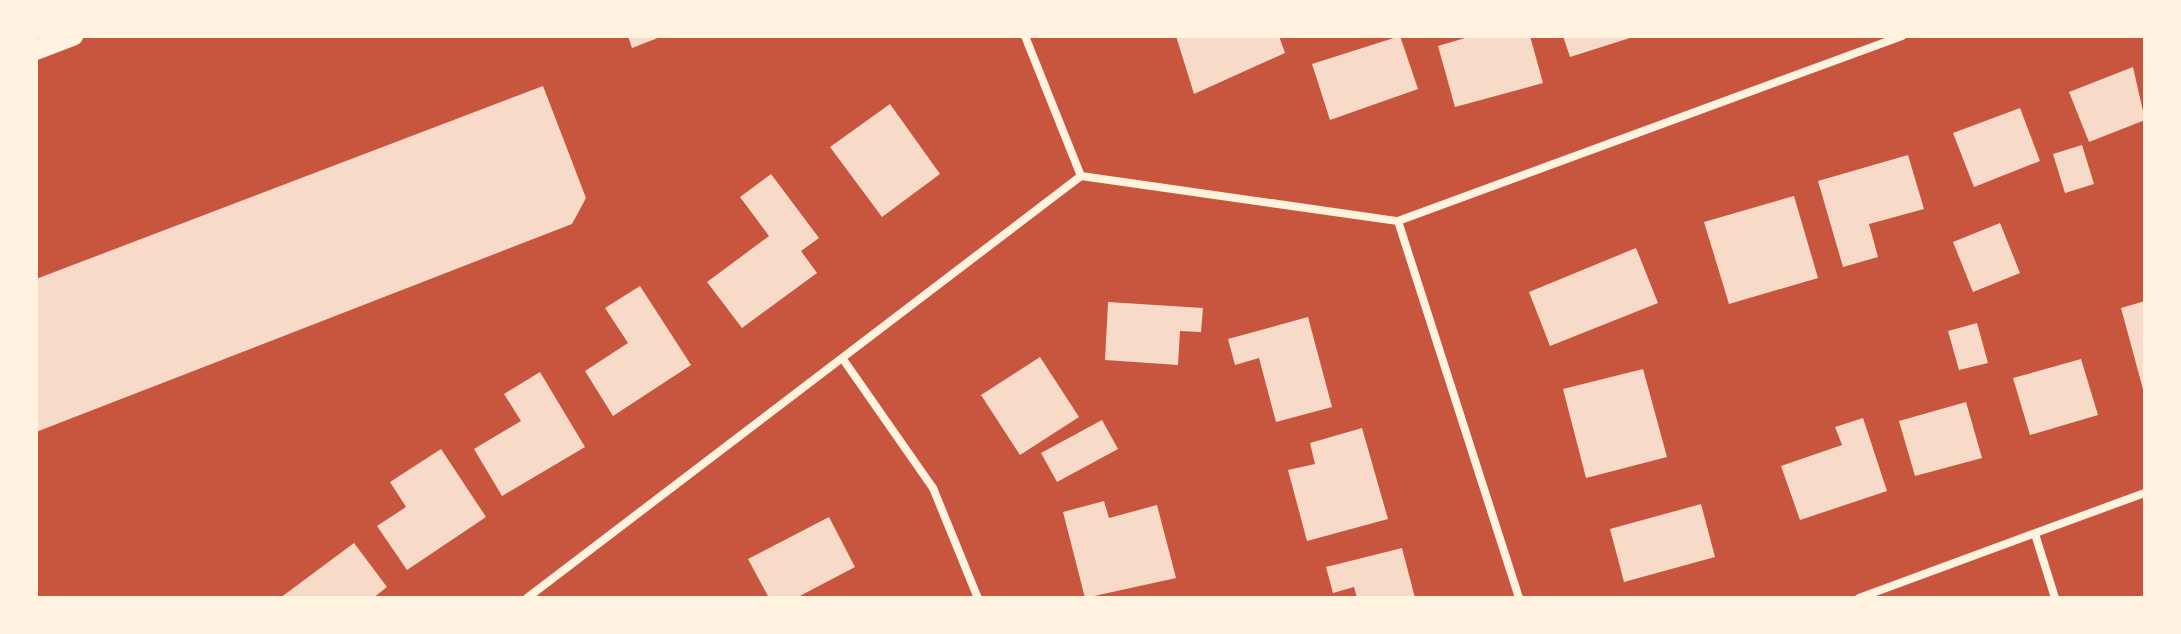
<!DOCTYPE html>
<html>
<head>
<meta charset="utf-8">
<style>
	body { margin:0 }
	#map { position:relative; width:2181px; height:634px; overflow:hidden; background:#c8553d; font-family:"Noto Sans",sans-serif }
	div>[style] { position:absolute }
	.building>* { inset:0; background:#f7dbc8 }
	.minor>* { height:8px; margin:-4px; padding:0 4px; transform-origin:4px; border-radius:4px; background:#fff3e0 }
	.primary>* { height:20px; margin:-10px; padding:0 10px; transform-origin:10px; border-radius:10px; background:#fff3e0 }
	span { translate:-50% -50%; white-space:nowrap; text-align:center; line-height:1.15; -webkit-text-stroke:6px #fff3e0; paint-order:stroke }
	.frame { position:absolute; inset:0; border:38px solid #fff3e0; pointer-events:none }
</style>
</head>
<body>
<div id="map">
	<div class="building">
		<div style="clip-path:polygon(628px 36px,663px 36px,632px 48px)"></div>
		<div style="clip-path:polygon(1176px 36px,1279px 36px,1285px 53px,1194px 94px)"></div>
		<div style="clip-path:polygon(1400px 36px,1418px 89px,1330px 120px,1312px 64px)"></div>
		<div style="clip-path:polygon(1472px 36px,1530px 36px,1543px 83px,1455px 107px,1438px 46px)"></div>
		<div style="clip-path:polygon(1563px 36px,1633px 36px,1633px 37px,1570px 57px)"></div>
		<div style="clip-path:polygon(2133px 67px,2145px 120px,2089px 142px,2069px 92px)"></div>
		<div style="clip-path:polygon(543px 86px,586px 198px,572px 224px,36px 432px,36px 279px)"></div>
		<div style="clip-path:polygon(890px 104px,940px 174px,882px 217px,830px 147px)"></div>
		<div style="clip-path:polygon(2020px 108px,2040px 161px,1974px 187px,1953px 133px)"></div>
		<div style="clip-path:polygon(2082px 145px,2094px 184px,2065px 193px,2053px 154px)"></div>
		<div style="clip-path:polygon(1908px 155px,1924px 209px,1869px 224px,1878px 257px,1843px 267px,1818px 181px)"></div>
		<div style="clip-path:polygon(771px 174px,819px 238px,801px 251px,817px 273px,742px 328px,707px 282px,769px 236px,740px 197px)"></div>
		<div style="clip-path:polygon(1794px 196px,1818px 278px,1729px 304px,1704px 222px)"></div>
		<div style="clip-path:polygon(2000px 223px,2020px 273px,1973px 292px,1953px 242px)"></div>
		<div style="clip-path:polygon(1636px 248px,1658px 303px,1550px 346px,1529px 292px)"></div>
		<div style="clip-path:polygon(640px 286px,691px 365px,613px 416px,585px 371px,628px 343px,605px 308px)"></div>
		<div style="clip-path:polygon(2145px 301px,2145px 392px,2144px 393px,2121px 308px)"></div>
		<div style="clip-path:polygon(1108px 302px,1203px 308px,1201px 332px,1180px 331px,1178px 365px,1105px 360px)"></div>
		<div style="clip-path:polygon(1308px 317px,1332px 407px,1276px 422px,1259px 358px,1235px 365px,1228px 339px)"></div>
		<div style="clip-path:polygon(1977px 323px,1988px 363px,1959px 370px,1948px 331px)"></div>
		<div style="clip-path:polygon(1040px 357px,1079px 417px,1020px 455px,981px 395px)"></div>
		<div style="clip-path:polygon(2081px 359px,2098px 415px,2030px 435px,2013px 378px)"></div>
		<div style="clip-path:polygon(1643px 369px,1667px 457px,1586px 478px,1563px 389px)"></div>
		<div style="clip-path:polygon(540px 372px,585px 447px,502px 496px,474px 449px,521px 421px,504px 394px)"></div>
		<div style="clip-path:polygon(1966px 402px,1982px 458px,1915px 476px,1899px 421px)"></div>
		<div style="clip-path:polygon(1863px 418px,1887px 491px,1800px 520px,1781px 466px,1842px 445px,1835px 427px)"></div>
		<div style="clip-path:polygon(1102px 420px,1118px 449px,1057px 482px,1041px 453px)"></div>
		<div style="clip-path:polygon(1362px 428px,1388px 519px,1307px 541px,1288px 470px,1315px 464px,1310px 443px)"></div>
		<div style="clip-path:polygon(441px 449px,486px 517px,407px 570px,377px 526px,406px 507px,390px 482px)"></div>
		<div style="clip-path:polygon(1104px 501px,1109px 518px,1157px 505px,1176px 578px,1085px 598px,1063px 512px)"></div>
		<div style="clip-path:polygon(1701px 504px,1715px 557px,1624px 582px,1610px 529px)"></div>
		<div style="clip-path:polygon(829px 517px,855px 567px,796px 598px,769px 598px,748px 559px)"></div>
		<div style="clip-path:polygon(354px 543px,387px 587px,373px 598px,280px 598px)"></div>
		<div style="clip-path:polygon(1402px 548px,1415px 598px,1357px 598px,1354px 587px,1333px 593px,1326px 567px)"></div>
	</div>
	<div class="minor">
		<div style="left:1025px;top:36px;width:151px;rotate:68.2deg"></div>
		<div style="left:1081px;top:176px;width:320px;rotate:8.1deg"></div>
		<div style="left:1398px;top:221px;width:537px;rotate:-20.16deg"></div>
		<div style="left:1398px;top:221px;width:396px;rotate:72.2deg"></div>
		<div style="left:845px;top:362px;width:154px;rotate:55.1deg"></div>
		<div style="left:933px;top:488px;width:119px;rotate:67.8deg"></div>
		<div style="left:2035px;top:534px;width:67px;rotate:72.6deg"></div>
		<div style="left:527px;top:598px;width:696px;rotate:-37.3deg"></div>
		<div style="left:1859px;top:598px;width:305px;rotate:-20.2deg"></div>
	</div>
	<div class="primary">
		<div style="left:36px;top:50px;width:40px;rotate:-21deg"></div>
	</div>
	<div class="frame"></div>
</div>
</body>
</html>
